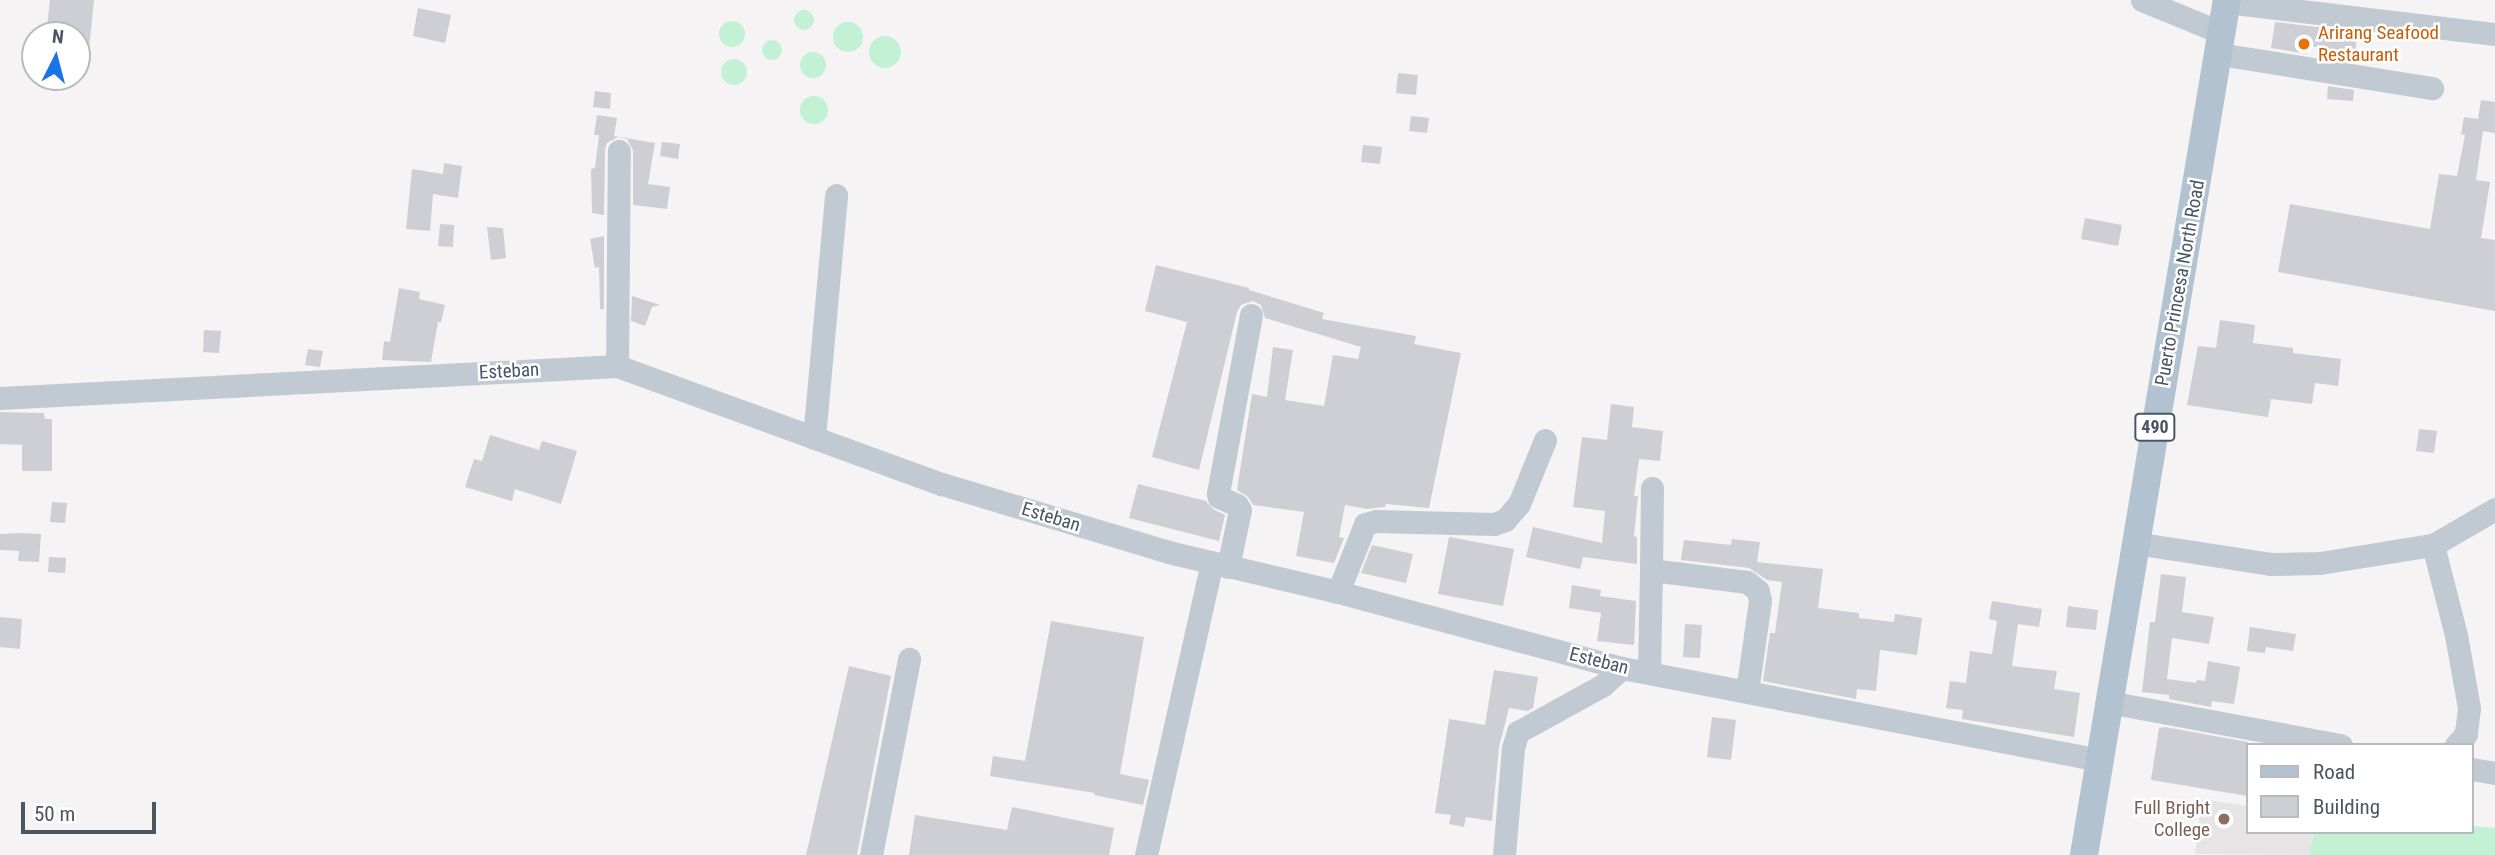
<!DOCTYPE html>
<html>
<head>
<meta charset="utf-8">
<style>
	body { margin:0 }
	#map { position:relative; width:2495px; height:855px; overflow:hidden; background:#f5f3f3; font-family:"Roboto Condensed",sans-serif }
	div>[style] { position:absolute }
	.education>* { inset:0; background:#e6e4e5 }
	.green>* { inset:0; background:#c3f1d5 }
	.round { border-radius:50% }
	.building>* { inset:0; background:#cdcfd5 }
	.minor>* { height:23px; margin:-11.5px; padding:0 11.5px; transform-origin:11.5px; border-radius:11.5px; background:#c1cad2 }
	.major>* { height:28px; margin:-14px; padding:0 14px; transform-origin:14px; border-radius:14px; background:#b3c2d1 }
	.dots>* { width:19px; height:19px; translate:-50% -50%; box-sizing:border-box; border:4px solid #fff; border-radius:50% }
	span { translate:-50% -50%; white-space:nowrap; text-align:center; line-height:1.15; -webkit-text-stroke:5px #fff; paint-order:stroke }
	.shield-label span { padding:2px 5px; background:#fff; border:2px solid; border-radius:5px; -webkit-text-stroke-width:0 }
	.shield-label { font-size:18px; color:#4a5661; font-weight:700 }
	.food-label { font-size:19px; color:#c56008 }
	.left { translate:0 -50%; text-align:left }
	.street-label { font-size:19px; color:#4a5661 }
	.education-label { font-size:19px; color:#785e54 }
	.right { translate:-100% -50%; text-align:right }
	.legend { position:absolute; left:2246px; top:743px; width:228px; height:91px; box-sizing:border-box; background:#fff; border:2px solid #b7bbc0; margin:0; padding:9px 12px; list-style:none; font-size:21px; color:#4a5661 }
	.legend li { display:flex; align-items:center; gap:14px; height:35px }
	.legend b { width:35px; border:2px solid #b7bbc0 }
	.north { position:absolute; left:21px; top:21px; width:70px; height:70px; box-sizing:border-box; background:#fff; border:2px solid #b7bbc0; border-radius:50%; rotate:6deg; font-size:19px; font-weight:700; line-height:28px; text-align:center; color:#4a5661 }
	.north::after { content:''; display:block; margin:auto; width:24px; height:32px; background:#1a73e8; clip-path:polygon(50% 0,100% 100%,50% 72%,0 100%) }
	.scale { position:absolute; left:21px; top:802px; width:135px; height:32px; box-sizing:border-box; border:4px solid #4a5661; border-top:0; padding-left:9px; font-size:21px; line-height:24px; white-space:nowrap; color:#4a5661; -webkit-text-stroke:5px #fff; paint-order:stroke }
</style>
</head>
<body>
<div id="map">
	<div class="education">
		<div style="clip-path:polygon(2202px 799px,2248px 806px,2248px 832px,2313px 832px,2310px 855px,2195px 854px)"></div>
	</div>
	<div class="green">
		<div class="round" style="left:794px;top:10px;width:20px;height:20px"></div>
		<div class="round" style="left:719px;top:21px;width:26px;height:26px"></div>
		<div class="round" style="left:833px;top:22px;width:30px;height:30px"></div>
		<div class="round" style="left:869px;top:36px;width:32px;height:32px"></div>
		<div class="round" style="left:762px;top:40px;width:20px;height:20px"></div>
		<div class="round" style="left:800px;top:52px;width:26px;height:26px"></div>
		<div class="round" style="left:721px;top:59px;width:26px;height:26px"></div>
		<div class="round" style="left:800px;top:96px;width:28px;height:28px"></div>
		<div style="clip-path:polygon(2472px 826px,2495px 828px,2495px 855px,2309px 855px,2314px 832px,2472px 832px)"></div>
	</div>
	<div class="building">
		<div style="clip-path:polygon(50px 0,94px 0,87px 69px,77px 69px,77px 35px,46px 35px)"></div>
		<div style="clip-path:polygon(418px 8px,451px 15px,445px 43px,413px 36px)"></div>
		<div style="clip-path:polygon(2275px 22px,2358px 32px,2355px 52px,2308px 46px,2307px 54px,2271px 48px)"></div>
		<div style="clip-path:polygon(1398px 73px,1418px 75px,1416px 95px,1396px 93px)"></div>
		<div style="clip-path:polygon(2328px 86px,2354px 90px,2353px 101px,2327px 99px)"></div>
		<div style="clip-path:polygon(595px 91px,611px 93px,610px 109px,593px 107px)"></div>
		<div style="clip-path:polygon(2481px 100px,2495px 102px,2495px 133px,2483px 131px,2476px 180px,2490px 182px,2481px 238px,2495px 240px,2495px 311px,2278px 272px,2290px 204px,2430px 229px,2439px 174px,2457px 176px,2465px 135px,2461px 134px,2464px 117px,2478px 119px)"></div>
		<div style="clip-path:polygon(597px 115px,617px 118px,614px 136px,655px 143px,648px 184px,670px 187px,667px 209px,633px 205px,633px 150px,627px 139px,618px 137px,607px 143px,605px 150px,604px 215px,592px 213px,591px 169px,595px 168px,599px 135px,594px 135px)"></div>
		<div style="clip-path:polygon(1411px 116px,1429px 118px,1427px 133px,1409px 131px)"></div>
		<div style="clip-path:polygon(662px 142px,680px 144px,678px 159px,660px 156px)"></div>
		<div style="clip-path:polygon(1363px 145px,1382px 147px,1380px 164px,1361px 162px)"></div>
		<div style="clip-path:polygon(444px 163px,462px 166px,458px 198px,433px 194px,430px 231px,406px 229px,412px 169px,443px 174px)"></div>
		<div style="clip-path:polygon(2085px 218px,2122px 225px,2118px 246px,2081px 239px)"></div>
		<div style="clip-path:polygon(440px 224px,454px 225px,453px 247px,438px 246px)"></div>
		<div style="clip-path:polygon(487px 227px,503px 228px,506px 258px,491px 260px)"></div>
		<div style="clip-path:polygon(604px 236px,604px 309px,600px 309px,599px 267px,595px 268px,590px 239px)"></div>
		<div style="clip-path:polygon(1156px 265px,1249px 288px,1249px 290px,1324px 313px,1322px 319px,1416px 336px,1414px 344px,1461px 353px,1429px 508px,1386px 504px,1385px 507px,1367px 509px,1345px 505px,1339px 537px,1344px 538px,1334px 563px,1296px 556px,1304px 512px,1253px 505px,1248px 497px,1237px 490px,1252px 394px,1267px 397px,1273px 347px,1293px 350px,1285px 400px,1324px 406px,1333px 355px,1358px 359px,1361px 347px,1265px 318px,1261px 305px,1253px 301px,1241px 305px,1237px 312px,1199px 470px,1152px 457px,1187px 322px,1145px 311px)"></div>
		<div style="clip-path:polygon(399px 288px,420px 292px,419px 299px,445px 305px,441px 322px,438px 322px,431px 362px,382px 360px,384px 341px,390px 342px)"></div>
		<div style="clip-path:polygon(632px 296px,660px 305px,652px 307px,645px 326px,631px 321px)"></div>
		<div style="clip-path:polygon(2220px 320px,2255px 325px,2253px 343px,2293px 348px,2293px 353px,2341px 359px,2338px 386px,2315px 383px,2312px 404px,2271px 399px,2268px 417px,2187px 405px,2198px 346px,2216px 348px)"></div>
		<div style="clip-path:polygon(204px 330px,221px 331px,219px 353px,203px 352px)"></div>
		<div style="clip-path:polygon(308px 349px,323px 351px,320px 367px,305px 365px)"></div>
		<div style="clip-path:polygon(1611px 404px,1634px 407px,1632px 427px,1663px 431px,1660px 461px,1639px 459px,1634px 496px,1638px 496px,1634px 536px,1637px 537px,1637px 564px,1583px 557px,1580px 569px,1526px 557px,1533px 527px,1602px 543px,1605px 511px,1573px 507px,1582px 437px,1607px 440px)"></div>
		<div style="clip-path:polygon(0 412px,44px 413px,45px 419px,52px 419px,52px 471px,22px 471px,22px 445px,0 444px)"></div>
		<div style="clip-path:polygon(2419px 429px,2437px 431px,2434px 453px,2416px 451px)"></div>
		<div style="clip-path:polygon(490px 435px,539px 450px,542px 441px,577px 451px,561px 504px,515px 489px,512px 501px,465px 487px,474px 459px,482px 461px)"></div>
		<div style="clip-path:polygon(1138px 484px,1206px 501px,1213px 509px,1225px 515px,1219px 541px,1129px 518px)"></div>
		<div style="clip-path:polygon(52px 502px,67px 503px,65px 523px,50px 522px)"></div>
		<div style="clip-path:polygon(20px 533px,41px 534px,39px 562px,18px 561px,19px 551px,0 550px,0 534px)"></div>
		<div style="clip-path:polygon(1449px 537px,1514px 549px,1503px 606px,1438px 594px)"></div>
		<div style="clip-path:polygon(1732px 539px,1760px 542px,1757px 562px,1823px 569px,1818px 608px,1859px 613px,1859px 618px,1894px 622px,1895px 614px,1922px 618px,1917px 655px,1880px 650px,1876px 691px,1857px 689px,1856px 699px,1763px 681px,1770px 633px,1775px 633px,1782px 582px,1767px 580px,1749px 568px,1681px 560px,1684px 540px,1731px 545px)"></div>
		<div style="clip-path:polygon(1372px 545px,1413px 554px,1406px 583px,1361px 573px)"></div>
		<div style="clip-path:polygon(49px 557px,66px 558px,65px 573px,48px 572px)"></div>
		<div style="clip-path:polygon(2161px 574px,2186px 577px,2182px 612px,2214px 617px,2209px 644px,2172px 638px,2167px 679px,2196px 683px,2197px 680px,2205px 681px,2208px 661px,2240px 667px,2234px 704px,2212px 701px,2211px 707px,2169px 699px,2169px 695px,2142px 692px,2150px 622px,2155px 622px)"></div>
		<div style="clip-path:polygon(1572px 585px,1601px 590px,1600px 596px,1636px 601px,1634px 645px,1597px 641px,1601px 613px,1569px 608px)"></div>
		<div style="clip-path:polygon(1992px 601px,2042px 609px,2039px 627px,2018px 624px,2012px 666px,2057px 671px,2054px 689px,2080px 693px,2074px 737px,1962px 719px,1963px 710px,1946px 708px,1950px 681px,1966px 683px,1970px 651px,1992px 654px,1997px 621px,1989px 619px)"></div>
		<div style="clip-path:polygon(2068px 606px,2098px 610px,2096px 630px,2066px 627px)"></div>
		<div style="clip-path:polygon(0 617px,22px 619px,20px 649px,0 647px)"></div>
		<div style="clip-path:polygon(1051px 621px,1144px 637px,1120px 774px,1149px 780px,1143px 805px,1094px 795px,1095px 793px,990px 776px,993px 756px,1025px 761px)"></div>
		<div style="clip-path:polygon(1685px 624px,1702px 625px,1700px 658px,1683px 657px)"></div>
		<div style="clip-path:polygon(2250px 627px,2296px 634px,2293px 651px,2266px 647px,2265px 653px,2247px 651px)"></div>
		<div style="clip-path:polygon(849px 666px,891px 676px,857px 855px,806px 855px)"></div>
		<div style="clip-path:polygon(1494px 670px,1538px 677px,1533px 708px,1528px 711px,1509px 708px,1499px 747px,1492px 821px,1466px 817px,1464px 827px,1449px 824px,1451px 815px,1435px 813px,1449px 719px,1485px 725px)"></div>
		<div style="clip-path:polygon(1712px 717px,1736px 720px,1731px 760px,1707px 757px)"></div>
		<div style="clip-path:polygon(2165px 727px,2248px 742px,2248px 796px,2151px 780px,2159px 728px)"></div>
		<div style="clip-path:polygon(1012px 807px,1114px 828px,1109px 855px,909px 855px,915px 815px,1007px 830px)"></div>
	</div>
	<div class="minor">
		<div style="left:2142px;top:0;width:87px;rotate:22.4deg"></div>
		<div style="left:2226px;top:2px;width:271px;rotate:6.8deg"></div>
		<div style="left:2219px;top:54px;width:216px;rotate:9.1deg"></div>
		<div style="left:617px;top:366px;width:215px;rotate:-89.5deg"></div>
		<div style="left:0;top:398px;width:618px;rotate:-2.97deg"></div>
		<div style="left:617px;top:366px;width:346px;rotate:20deg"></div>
		<div style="left:942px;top:484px;width:236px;rotate:16.7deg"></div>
		<div style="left:1168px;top:552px;width:175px;rotate:13.2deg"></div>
		<div style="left:1338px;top:592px;width:294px;rotate:15deg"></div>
		<div style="left:1622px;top:668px;width:486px;rotate:10.9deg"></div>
		<div style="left:814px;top:438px;width:244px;rotate:-84.8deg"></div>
		<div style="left:2135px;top:543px;width:137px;rotate:8.8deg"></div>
		<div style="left:2270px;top:564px;width:50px;rotate:-1.1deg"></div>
		<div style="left:2320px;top:563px;width:114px;rotate:-9.1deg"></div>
		<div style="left:2433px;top:545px;width:72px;rotate:-30.1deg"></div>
		<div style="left:2433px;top:545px;width:93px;rotate:75.7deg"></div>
		<div style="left:2456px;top:635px;width:74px;rotate:79.9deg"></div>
		<div style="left:2469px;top:708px;width:26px;rotate:97deg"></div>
		<div style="left:2466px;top:734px;width:15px;rotate:132deg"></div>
		<div style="left:1228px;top:567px;width:58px;rotate:-78.1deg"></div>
		<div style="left:1240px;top:510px;width:6px;rotate:-121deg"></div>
		<div style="left:1237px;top:505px;width:20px;rotate:-156deg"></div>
		<div style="left:1219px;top:497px;width:4px;rotate:-104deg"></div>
		<div style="left:1218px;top:493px;width:181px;rotate:-79.5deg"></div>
		<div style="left:1651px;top:570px;width:82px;rotate:-89.3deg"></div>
		<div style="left:1338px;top:592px;width:73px;rotate:-68.3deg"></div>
		<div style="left:1365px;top:524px;width:11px;rotate:-15deg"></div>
		<div style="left:1376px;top:521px;width:118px;rotate:1.5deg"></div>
		<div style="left:1494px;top:524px;width:12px;rotate:-20deg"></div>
		<div style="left:1505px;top:520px;width:21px;rotate:-49deg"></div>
		<div style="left:1519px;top:504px;width:69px;rotate:-67.9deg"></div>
		<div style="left:1649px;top:673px;width:103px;rotate:-88.9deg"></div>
		<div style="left:1651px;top:570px;width:97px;rotate:7.1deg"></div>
		<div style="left:1747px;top:582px;width:14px;rotate:39deg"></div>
		<div style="left:1758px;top:591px;width:10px;rotate:79deg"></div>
		<div style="left:1760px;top:601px;width:91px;rotate:98.2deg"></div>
		<div style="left:2108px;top:702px;width:237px;rotate:10.5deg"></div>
		<div style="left:2472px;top:769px;width:23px;rotate:10deg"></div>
		<div style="left:871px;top:855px;width:200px;rotate:-79deg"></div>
		<div style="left:1146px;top:855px;width:300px;rotate:-77.3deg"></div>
		<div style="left:1504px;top:855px;width:107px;rotate:-85.2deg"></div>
		<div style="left:1513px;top:748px;width:17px;rotate:-73deg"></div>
		<div style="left:1518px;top:732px;width:97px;rotate:-28.9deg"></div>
		<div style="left:1603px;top:685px;width:25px;rotate:-42deg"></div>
	</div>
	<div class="major">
		<div style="left:2084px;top:855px;width:867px;rotate:-80.51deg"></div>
	</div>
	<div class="dots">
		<div style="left:2304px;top:44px;background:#e8710a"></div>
		<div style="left:2224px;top:819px;background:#8d6e63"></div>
	</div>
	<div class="shield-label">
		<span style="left:2155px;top:427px">490</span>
	</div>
	<div class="food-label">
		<span class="left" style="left:2318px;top:44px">Arirang Seafood<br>Restaurant</span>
	</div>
	<div class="street-label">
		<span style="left:2180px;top:283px;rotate:-80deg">Puerto Princesa North Road</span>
		<span style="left:509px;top:371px;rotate:-3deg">Esteban</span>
		<span style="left:1051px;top:517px;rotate:17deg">Esteban</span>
		<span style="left:1599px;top:661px;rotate:14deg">Esteban</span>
	</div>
	<div class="education-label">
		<span class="right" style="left:2210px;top:819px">Full Bright<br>College</span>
	</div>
	<ul class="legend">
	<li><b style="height:9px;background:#b3c2d1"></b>Road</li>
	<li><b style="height:19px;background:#cdcfd5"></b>Building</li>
	</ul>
	<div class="north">N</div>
	<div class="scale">50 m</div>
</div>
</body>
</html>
